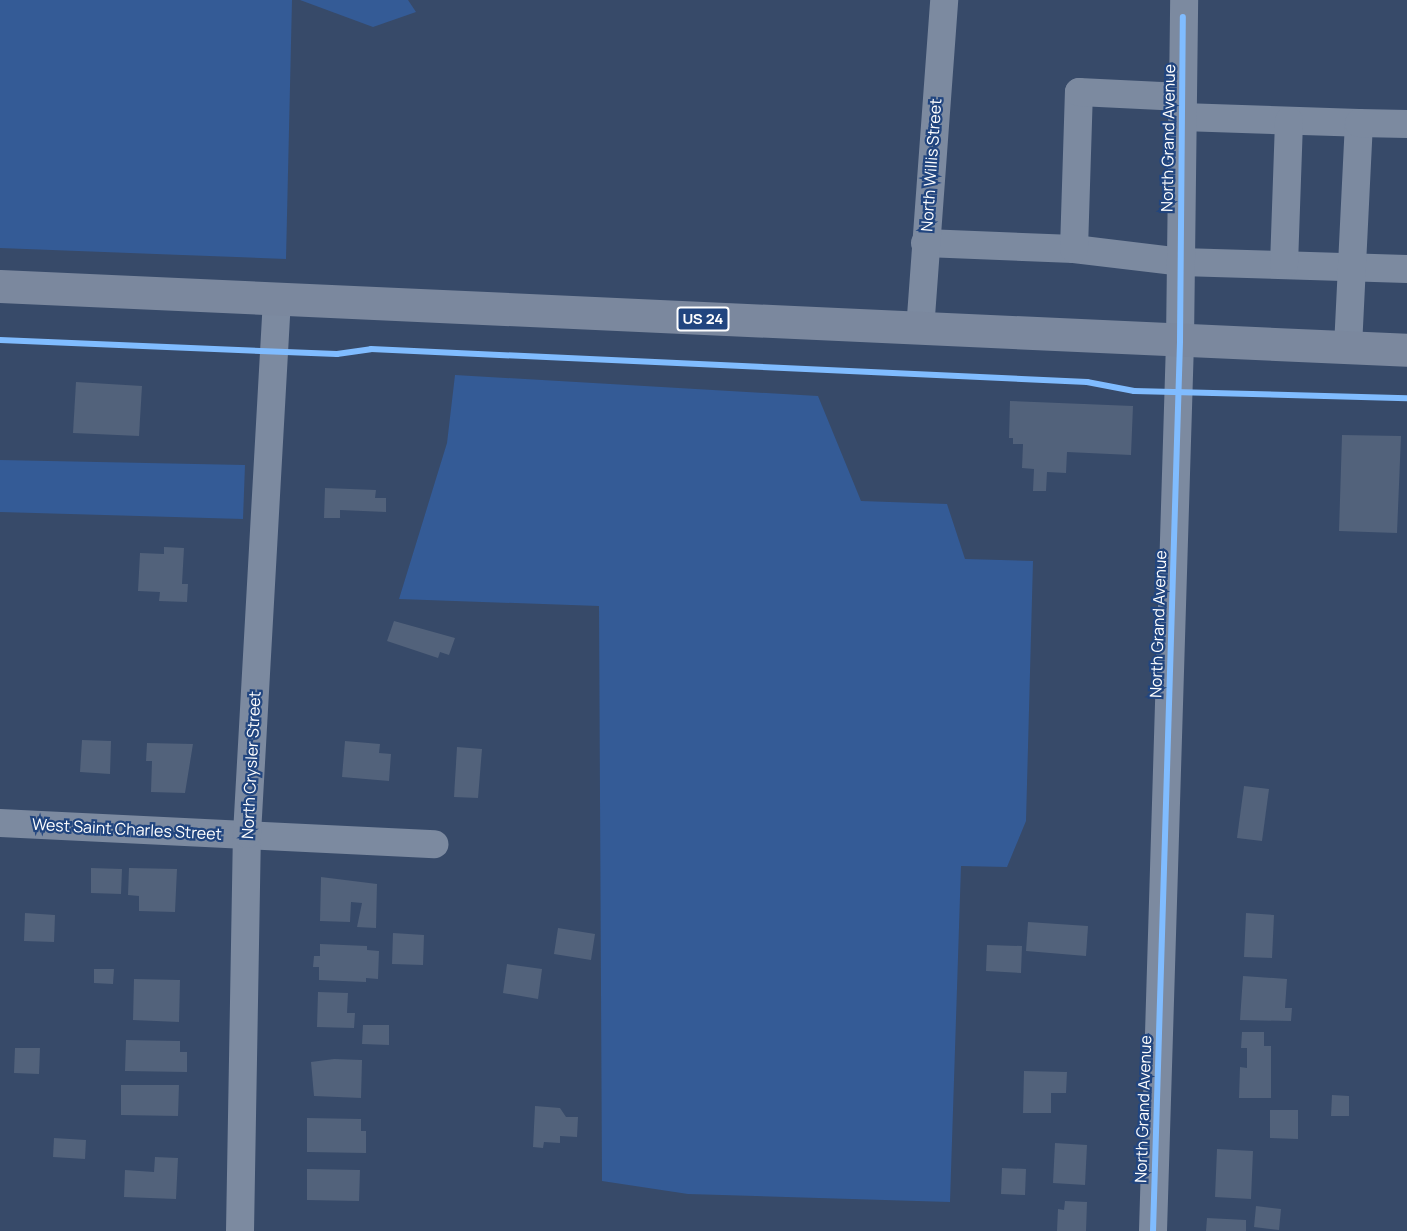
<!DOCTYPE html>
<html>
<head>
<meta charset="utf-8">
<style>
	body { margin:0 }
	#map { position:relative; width:1407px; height:1231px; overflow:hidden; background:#374a69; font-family:Manrope,sans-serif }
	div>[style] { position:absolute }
	.green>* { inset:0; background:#345b96 }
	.building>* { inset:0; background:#52627b }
	.minor>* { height:28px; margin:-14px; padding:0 14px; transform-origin:14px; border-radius:14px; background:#7c8aa0 }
	.major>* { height:33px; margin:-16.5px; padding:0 16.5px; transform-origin:16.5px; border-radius:16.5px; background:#7b889e }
	.cycleway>* { height:6px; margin:-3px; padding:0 3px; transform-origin:3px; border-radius:3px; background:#80bcff }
	span { translate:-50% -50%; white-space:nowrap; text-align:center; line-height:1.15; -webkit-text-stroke:4.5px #21457f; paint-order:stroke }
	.shield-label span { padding:2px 4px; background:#21457f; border:2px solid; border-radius:4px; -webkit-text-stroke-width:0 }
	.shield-label { font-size:15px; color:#fff; font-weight:700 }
	.street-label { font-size:16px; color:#fff }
</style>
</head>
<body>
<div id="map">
	<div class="green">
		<div style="clip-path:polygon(0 0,292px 0,286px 259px,0 248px)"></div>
		<div style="clip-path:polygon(300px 0,408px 0,416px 12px,373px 27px)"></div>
		<div style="clip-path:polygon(455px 375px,818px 396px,861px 501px,947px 504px,965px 559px,1033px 561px,1026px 821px,1007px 867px,961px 866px,950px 1202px,688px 1194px,602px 1181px,599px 606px,399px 599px,447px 443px)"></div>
		<div style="clip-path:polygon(0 460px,245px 465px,243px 519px,0 512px)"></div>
	</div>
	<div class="building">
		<div style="clip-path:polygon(76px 382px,142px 386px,139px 436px,73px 433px)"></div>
		<div style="clip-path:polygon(1010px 401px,1133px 406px,1131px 455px,1067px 452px,1066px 473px,1047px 472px,1046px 491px,1033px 491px,1034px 469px,1022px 468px,1023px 444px,1013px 444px,1013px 438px,1009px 438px)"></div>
		<div style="clip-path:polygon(1342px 435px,1401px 436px,1397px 533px,1339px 531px)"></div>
		<div style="clip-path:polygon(325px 488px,376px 490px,375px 498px,386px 498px,386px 512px,340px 510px,340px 518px,324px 518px)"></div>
		<div style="clip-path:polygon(164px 547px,184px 548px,182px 584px,188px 584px,187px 602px,159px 601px,160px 592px,138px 591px,140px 553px,164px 554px)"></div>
		<div style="clip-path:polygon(394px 621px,455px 638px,449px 655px,440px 652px,438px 658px,387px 641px)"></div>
		<div style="clip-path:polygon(82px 740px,111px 741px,110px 774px,80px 772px)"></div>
		<div style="clip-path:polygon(345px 741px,380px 744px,379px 753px,391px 754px,389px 781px,342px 777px)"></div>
		<div style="clip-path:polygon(147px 743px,193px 744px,185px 793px,151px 792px,152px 761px,146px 761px)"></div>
		<div style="clip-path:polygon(457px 747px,482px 749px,478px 798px,454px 797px)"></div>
		<div style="clip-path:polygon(1244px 786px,1269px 789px,1262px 841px,1237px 838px)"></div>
		<div style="clip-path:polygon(91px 868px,122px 869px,121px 894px,91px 893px)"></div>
		<div style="clip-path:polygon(129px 868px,177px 869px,175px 912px,139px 911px,139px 896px,128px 895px)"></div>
		<div style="clip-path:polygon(321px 877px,377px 884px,376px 928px,357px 927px,362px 903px,351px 902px,350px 922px,320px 921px)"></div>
		<div style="clip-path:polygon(25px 913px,55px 915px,54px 942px,24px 941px)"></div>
		<div style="clip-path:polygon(1246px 913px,1274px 915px,1272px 958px,1244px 957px)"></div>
		<div style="clip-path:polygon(1028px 922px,1088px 926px,1086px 956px,1026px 951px)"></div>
		<div style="clip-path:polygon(558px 928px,595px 934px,591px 960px,554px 954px)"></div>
		<div style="clip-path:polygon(393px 933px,424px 935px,423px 965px,392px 964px)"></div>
		<div style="clip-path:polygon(320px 944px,367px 946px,367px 950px,379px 951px,378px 979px,366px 978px,366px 982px,319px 980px,319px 967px,313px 967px,314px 956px,320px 956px)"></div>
		<div style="clip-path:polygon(987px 945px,1022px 946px,1021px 973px,986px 971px)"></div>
		<div style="clip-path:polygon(507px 964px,542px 969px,538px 999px,503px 993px)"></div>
		<div style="clip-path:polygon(94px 969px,114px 969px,113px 984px,94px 983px)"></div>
		<div style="clip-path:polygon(1243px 976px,1287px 979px,1285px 1008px,1292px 1008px,1291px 1021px,1240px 1020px)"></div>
		<div style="clip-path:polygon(134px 979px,180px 980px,179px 1022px,133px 1020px)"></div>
		<div style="clip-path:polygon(318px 992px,348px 993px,347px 1013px,355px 1013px,354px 1028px,317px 1027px)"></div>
		<div style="clip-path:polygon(363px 1025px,389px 1025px,389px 1045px,362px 1044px)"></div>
		<div style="clip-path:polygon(1242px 1032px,1264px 1032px,1264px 1046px,1271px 1046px,1271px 1098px,1239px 1098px,1240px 1067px,1247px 1068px,1247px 1048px,1241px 1048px)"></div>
		<div style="clip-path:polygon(126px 1040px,180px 1041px,180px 1052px,187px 1052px,187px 1072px,125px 1071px)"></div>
		<div style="clip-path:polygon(15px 1048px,40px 1048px,39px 1074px,14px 1073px)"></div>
		<div style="clip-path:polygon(334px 1059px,362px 1060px,361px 1098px,314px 1096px,311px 1062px)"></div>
		<div style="clip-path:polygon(1024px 1071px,1067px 1072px,1066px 1093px,1051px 1093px,1051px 1113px,1023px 1113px)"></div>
		<div style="clip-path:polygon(121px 1085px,179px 1085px,178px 1116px,121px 1115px)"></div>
		<div style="clip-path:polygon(1332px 1095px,1349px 1096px,1349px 1116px,1331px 1116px)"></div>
		<div style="clip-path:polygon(535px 1106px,560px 1108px,566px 1117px,578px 1117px,577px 1137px,560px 1136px,560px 1143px,544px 1142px,543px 1148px,533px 1147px)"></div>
		<div style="clip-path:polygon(1270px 1110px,1298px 1110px,1298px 1139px,1270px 1138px)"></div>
		<div style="clip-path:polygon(307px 1118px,361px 1119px,361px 1131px,366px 1131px,366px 1153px,307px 1152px)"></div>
		<div style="clip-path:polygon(54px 1138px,86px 1140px,85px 1159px,53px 1157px)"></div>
		<div style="clip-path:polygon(1055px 1143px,1087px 1145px,1085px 1185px,1053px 1183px)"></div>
		<div style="clip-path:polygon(1217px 1149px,1253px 1151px,1251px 1199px,1215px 1197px)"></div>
		<div style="clip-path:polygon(155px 1157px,178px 1158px,176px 1199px,124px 1197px,125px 1170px,154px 1172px)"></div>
		<div style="clip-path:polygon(1002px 1168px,1026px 1169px,1025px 1195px,1001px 1194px)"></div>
		<div style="clip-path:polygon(307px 1169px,360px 1170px,359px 1201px,307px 1200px)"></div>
		<div style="clip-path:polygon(1065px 1201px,1087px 1202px,1086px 1231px,1057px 1231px,1058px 1209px,1064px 1210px)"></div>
		<div style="clip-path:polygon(1256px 1206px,1281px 1209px,1279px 1230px,1254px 1227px)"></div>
		<div style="clip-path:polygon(1207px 1218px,1246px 1220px,1246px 1231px,1206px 1231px)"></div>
	</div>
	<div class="minor">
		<div style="left:1182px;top:117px;width:177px;rotate:1.9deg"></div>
		<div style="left:925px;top:243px;width:149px;rotate:2.3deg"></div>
		<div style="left:1074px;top:249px;width:108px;rotate:6.9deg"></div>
		<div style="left:1181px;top:262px;width:226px;rotate:1.8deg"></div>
		<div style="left:1074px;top:249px;width:157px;rotate:-88.2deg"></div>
		<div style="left:1079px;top:92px;width:103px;rotate:2.8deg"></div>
		<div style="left:1284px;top:265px;width:144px;rotate:-88deg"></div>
		<div style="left:920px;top:330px;width:331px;rotate:-85.8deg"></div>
		<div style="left:1348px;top:347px;width:224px;rotate:-87.2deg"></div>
		<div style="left:1359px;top:123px;width:48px;rotate:1.2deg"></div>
		<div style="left:0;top:823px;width:435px;rotate:2.8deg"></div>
		<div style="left:240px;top:1231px;width:397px;rotate:-89deg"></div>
		<div style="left:247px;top:834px;width:536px;rotate:-86.79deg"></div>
		<div style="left:1153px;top:1231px;width:890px;rotate:-88.26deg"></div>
		<div style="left:1180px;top:341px;width:341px;rotate:-89.3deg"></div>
	</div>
	<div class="major">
		<div style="left:0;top:286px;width:1408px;rotate:2.6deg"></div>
	</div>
	<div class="cycleway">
		<div style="left:0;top:340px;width:337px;rotate:2.4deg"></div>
		<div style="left:337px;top:354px;width:34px;rotate:-8deg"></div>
		<div style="left:371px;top:349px;width:717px;rotate:2.64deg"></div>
		<div style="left:1087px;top:382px;width:48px;rotate:10.8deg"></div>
		<div style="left:1134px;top:391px;width:273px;rotate:1.5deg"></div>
		<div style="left:1153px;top:1231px;width:890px;rotate:-88.26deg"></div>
		<div style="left:1180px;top:341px;width:324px;rotate:-89.5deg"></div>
	</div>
	<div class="shield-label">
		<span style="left:703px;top:319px">US 24</span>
	</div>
	<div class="street-label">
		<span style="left:1168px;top:138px;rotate:-89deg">North Grand Avenue</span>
		<span style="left:931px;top:165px;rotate:-86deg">North Willis Street</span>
		<span style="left:1158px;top:624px;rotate:-88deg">North Grand Avenue</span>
		<span style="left:251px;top:765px;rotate:-87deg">North Crysler Street</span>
		<span style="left:127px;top:829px;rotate:3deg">West Saint Charles Street</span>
		<span style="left:1143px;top:1109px;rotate:-88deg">North Grand Avenue</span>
	</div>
</div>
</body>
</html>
